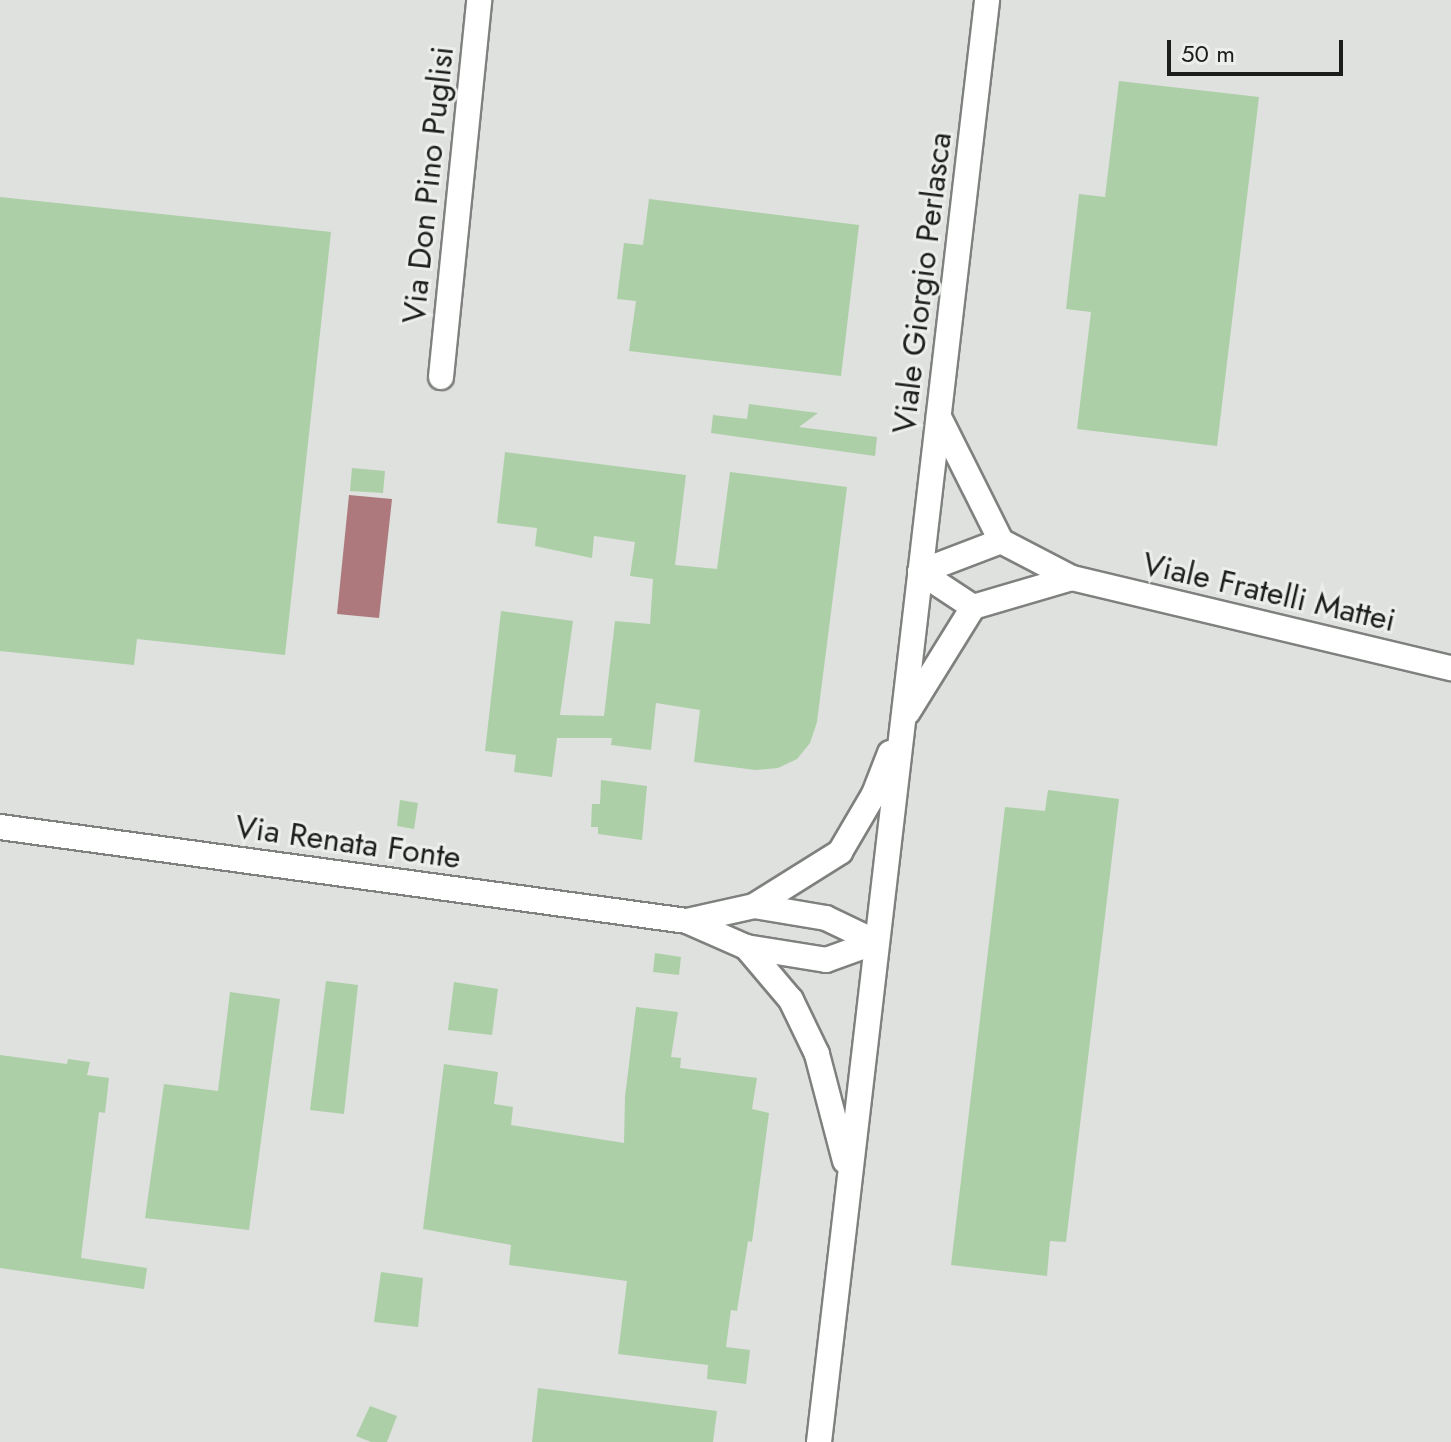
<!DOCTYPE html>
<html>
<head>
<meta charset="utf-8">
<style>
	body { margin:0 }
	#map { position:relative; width:1451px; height:1442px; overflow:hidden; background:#dee1de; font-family:Jost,sans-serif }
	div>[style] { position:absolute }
	.water>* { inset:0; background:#ad797d }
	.building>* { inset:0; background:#adcfa7 }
	.roads { filter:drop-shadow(2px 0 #7f817e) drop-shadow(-2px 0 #7f817e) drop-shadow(0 2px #7f817e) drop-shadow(0 -2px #7f817e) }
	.street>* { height:24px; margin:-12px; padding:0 12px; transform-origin:12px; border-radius:12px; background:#fff }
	span { translate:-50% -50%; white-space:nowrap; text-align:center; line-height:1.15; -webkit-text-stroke:6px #ebeeeb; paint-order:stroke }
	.street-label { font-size:32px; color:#1b1c1b }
	.scale { position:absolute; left:1167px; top:40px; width:176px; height:36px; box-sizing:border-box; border:4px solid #1b1c1b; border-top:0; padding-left:10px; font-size:24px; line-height:28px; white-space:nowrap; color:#1b1c1b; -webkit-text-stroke:6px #ebeeeb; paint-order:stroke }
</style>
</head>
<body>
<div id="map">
	<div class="water">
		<div style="clip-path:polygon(349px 495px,392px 499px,379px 618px,337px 614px)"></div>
	</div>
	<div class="building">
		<div style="clip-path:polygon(1119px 81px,1259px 97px,1217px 446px,1077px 429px,1091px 312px,1066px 309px,1079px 194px,1105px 197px)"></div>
		<div style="clip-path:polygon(0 197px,331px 232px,285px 655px,137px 639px,134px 665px,0 651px)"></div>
		<div style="clip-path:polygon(649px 199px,859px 225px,841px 376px,629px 351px,636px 301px,617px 299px,624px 243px,643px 245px)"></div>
		<div style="clip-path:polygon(749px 404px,818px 413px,799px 427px,877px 437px,875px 456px,711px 433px,713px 415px,747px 419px)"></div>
		<div style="clip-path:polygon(505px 452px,686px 475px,675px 565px,717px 569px,730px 472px,847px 487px,817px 722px,810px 743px,797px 759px,778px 768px,755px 770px,694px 762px,700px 710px,656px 703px,651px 750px,611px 745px,612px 738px,557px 738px,552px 777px,514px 772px,516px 755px,485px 751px,501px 611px,573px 621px,560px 715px,604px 716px,615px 621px,650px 624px,653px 579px,630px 576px,635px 542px,594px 536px,592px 558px,535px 546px,537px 528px,497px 523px)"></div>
		<div style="clip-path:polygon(352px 468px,385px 471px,383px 493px,350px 491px)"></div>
		<div style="clip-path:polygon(601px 780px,647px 786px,642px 840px,598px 834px,598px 827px,591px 827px,592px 804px,600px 804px)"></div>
		<div style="clip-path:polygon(1048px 790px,1119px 799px,1066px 1242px,1050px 1241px,1047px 1276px,951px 1265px,1005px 807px,1045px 811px)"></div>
		<div style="clip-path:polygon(400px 800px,418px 803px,414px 829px,397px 826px)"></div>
		<div style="clip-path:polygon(655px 953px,681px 957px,679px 975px,653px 972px)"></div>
		<div style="clip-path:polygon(326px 981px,358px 985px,344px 1114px,310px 1110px)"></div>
		<div style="clip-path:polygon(454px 982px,498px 989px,492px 1035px,448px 1030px)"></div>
		<div style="clip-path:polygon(230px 992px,280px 999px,249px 1230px,145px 1218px,164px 1084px,218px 1091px)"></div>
		<div style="clip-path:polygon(636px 1007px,678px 1012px,671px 1057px,681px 1058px,680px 1068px,757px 1078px,752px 1109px,769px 1113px,752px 1242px,748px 1241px,737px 1311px,731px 1310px,726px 1347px,750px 1350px,746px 1384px,707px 1379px,708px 1365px,618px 1354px,627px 1281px,509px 1265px,511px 1245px,423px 1229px,444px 1064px,498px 1072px,494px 1104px,513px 1107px,511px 1125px,624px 1143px,625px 1097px)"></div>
		<div style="clip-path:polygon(0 1055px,67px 1064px,68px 1059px,90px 1062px,87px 1075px,109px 1078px,105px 1113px,99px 1112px,81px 1258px,147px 1268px,144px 1289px,0 1268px)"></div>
		<div style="clip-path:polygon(381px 1272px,423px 1278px,418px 1327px,374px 1322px)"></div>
		<div style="clip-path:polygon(538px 1388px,717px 1411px,713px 1442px,532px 1442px)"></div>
		<div style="clip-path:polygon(370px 1406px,397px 1416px,387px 1442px,371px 1442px,356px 1436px)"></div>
	</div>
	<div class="roads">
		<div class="street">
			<div style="left:441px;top:377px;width:379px;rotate:-84.2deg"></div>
			<div style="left:920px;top:572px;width:87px;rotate:-20.9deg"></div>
			<div style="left:920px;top:572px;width:64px;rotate:33.4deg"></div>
			<div style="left:1072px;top:578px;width:390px;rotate:13.4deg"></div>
			<div style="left:908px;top:712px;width:123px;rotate:-58.2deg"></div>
			<div style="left:973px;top:607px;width:103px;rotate:-16.3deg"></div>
			<div style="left:1072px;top:578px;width:80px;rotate:-152.5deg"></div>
			<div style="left:1001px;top:541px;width:139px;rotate:-116.6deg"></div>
			<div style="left:0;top:827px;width:693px;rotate:7.79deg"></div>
			<div style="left:746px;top:947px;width:81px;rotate:9.2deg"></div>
			<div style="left:826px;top:960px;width:53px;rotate:-19.8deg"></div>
			<div style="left:876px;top:942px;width:55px;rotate:-154.4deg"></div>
			<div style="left:826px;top:918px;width:73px;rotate:-170.5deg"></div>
			<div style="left:845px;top:1161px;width:111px;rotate:-104.7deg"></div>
			<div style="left:817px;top:1054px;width:60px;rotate:-115.7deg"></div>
			<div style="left:791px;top:1000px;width:70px;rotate:-130.3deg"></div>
			<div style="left:746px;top:947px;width:64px;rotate:-156.2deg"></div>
			<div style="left:687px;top:921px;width:69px;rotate:-12.6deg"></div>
			<div style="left:754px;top:906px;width:102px;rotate:-32.1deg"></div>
			<div style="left:840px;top:852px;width:67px;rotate:-59.6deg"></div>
			<div style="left:874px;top:794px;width:44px;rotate:-68.7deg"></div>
			<div style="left:819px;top:1442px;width:1452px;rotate:-83.35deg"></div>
		</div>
	</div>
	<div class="street-label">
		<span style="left:428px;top:185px;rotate:-84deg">Via Don Pino Puglisi</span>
		<span style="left:922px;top:283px;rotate:-83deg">Viale Giorgio Perlasca</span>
		<span style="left:1269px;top:592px;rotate:13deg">Viale Fratelli Mattei</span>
		<span style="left:348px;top:842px;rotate:8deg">Via Renata Fonte</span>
	</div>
	<div class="scale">50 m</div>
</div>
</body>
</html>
